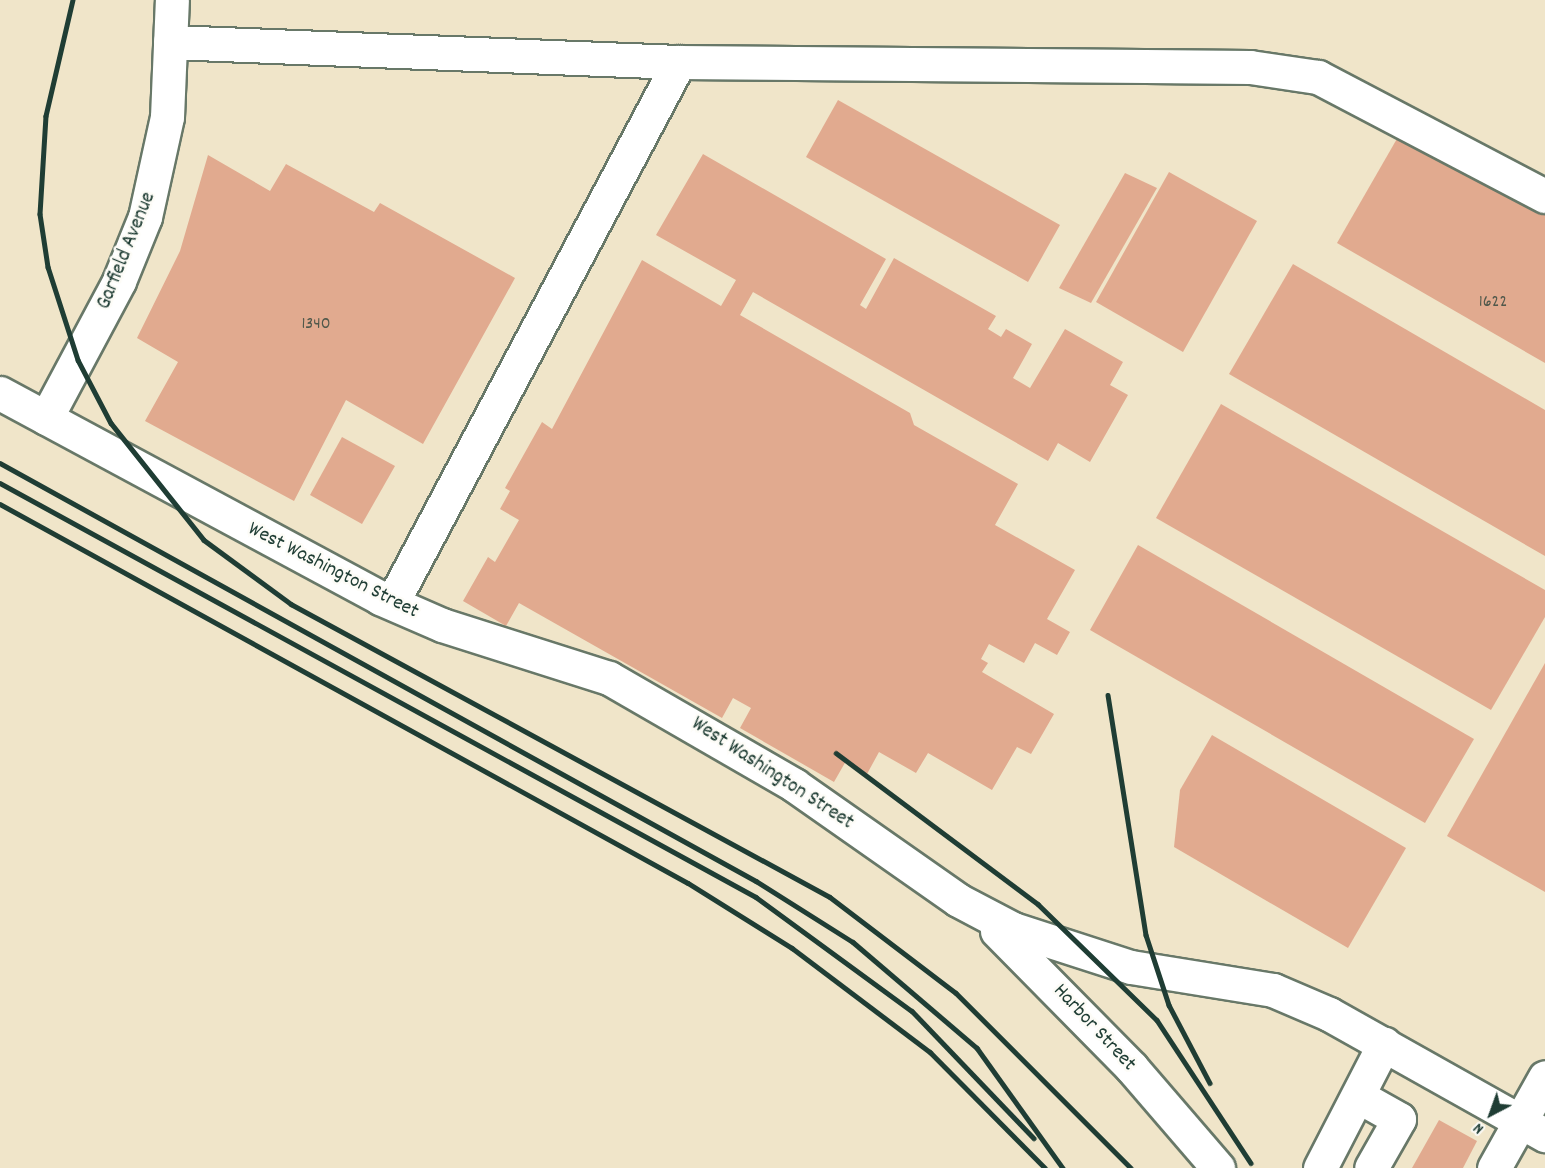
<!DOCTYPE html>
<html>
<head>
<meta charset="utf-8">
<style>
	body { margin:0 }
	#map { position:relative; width:1545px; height:1168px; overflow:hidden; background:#f0e5c9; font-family:Dekko,sans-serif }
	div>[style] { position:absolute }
	.building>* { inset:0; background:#e1aa8f }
	.roads { filter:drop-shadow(2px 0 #687868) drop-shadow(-2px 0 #687868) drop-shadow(0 2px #687868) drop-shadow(0 -2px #687868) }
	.minor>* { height:33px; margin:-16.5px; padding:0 16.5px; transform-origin:16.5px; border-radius:16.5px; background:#fff }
	.rail>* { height:4.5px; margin:-2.25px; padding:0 2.25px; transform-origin:2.25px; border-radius:2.25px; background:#1f3d34 }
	span { translate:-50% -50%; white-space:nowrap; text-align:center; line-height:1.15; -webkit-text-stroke:5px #fdfcf7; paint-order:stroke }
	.number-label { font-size:18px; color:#50584b }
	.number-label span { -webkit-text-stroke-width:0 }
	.street-label { font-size:21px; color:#1f3d34 }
	.north { position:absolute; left:1461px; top:1084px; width:60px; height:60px; -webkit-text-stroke:4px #fdfcf7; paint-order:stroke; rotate:221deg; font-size:16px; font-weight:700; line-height:24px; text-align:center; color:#1f3d34 }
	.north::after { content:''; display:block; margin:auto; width:21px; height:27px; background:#1f3d34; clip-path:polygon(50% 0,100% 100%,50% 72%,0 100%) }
</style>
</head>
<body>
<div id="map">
	<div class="building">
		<div style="clip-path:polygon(838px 100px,1060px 225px,1028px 282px,806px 157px)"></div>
		<div style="clip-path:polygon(1402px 130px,1545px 213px,1545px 363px,1337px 243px)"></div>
		<div style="clip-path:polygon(703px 154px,886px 259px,860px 305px,866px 309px,894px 258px,996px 316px,988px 329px,1001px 337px,1006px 329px,1032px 344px,1013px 378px,1030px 388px,1065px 329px,1123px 362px,1110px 385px,1128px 395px,1090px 462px,1058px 443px,1048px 461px,753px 292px,740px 315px,910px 413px,914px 425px,1018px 484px,995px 525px,1075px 570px,1047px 619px,1070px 632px,1057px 655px,1035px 643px,1024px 663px,989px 644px,981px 659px,988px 663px,982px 672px,1054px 714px,1031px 754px,1017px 747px,992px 790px,928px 753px,916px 773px,879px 752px,867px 774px,846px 761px,834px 782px,740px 728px,751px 708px,733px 698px,722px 718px,519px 603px,506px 626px,463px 601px,488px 557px,495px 562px,519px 520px,500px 509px,510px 491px,505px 488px,542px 422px,552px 429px,642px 260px,721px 306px,736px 280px,656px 235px)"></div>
		<div style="clip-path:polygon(208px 155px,270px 191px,286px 164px,374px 212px,380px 203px,515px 278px,423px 444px,346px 400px,294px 501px,145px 421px,178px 362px,137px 338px,180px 251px)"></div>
		<div style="clip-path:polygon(1169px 172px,1257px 221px,1183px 352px,1096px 302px)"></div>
		<div style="clip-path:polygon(1125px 173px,1157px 188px,1091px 303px,1059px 288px)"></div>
		<div style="clip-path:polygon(1293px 264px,1545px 410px,1545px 556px,1229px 374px)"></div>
		<div style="clip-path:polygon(1221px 404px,1545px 590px,1545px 617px,1491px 710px,1156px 518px)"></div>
		<div style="clip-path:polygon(342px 437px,395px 466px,362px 524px,310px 495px)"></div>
		<div style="clip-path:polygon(1138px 545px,1474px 739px,1425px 823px,1090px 630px)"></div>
		<div style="clip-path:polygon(1545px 663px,1545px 892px,1447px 836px)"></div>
		<div style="clip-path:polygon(1212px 735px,1406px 848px,1348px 948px,1174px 847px,1180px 790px)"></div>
		<div style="clip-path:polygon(1439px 1120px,1477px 1141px,1463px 1168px,1412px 1168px)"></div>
	</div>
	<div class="roads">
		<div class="minor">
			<div style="left:170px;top:42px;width:509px;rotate:2.25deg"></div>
			<div style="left:679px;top:62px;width:612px;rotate:117.95deg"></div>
			<div style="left:679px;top:62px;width:571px;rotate:0.5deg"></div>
			<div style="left:1250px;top:67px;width:69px;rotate:8.4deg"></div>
			<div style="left:1318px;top:77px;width:256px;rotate:27.7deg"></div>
			<div style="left:0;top:393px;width:432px;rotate:28.3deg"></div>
			<div style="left:380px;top:598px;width:68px;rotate:23.5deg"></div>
			<div style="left:442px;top:625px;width:175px;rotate:17.6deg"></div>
			<div style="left:609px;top:678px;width:214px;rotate:30deg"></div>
			<div style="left:794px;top:785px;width:200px;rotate:35deg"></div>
			<div style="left:958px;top:900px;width:62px;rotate:27.8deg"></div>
			<div style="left:1013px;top:929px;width:124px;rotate:17.9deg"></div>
			<div style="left:1131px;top:967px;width:144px;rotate:9.2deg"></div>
			<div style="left:1273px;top:990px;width:61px;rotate:23.2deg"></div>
			<div style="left:1329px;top:1014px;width:248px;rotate:29.3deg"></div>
			<div style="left:46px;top:418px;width:155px;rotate:-61.9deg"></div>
			<div style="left:119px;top:281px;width:69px;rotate:-67.9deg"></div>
			<div style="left:145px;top:217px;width:102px;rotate:-77.6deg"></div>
			<div style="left:167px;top:117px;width:117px;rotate:-87.6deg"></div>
			<div style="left:997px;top:931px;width:192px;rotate:45.4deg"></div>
			<div style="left:1132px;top:1068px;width:132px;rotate:49.3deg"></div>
			<div style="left:1358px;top:1096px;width:47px;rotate:29.3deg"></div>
			<div style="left:1399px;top:1119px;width:56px;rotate:119.7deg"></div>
			<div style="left:1320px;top:1168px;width:140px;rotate:-62.7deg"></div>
			<div style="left:1494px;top:1168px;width:104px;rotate:-60.7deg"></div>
		</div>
	</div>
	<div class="rail">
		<div style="left:73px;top:0;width:119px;rotate:103.1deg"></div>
		<div style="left:46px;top:116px;width:98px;rotate:93.5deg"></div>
		<div style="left:40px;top:214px;width:54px;rotate:81.4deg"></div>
		<div style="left:48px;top:267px;width:98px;rotate:72.1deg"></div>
		<div style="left:78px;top:360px;width:71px;rotate:62.4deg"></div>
		<div style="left:111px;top:423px;width:149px;rotate:51.5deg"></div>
		<div style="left:204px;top:540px;width:108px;rotate:36.3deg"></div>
		<div style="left:291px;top:604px;width:613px;rotate:28.53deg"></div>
		<div style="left:830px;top:897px;width:158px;rotate:37.3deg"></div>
		<div style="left:956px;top:993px;width:247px;rotate:45deg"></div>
		<div style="left:0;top:463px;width:864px;rotate:28.94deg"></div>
		<div style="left:756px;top:881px;width:115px;rotate:32.2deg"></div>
		<div style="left:853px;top:942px;width:163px;rotate:40.5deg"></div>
		<div style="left:977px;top:1048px;width:148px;rotate:54.4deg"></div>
		<div style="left:0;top:483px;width:862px;rotate:28.71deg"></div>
		<div style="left:756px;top:897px;width:193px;rotate:36.2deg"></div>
		<div style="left:912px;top:1011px;width:176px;rotate:46.2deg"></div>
		<div style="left:0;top:504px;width:785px;rotate:28.85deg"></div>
		<div style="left:688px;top:883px;width:123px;rotate:32deg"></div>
		<div style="left:792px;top:948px;width:173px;rotate:37deg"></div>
		<div style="left:930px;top:1052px;width:163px;rotate:45.2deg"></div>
		<div style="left:1108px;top:695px;width:243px;rotate:81deg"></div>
		<div style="left:1146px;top:935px;width:74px;rotate:71.8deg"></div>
		<div style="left:1169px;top:1005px;width:88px;rotate:62.3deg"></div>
		<div style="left:836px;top:753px;width:252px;rotate:36.8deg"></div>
		<div style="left:1038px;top:904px;width:166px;rotate:44.3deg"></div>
		<div style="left:1157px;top:1020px;width:171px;rotate:56.7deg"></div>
	</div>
	<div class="number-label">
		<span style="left:1493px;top:303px">1622</span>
		<span style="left:316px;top:325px">1340</span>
	</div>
	<div class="street-label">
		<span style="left:127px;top:251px;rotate:-68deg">Garfield Avenue</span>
		<span style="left:333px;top:571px;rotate:27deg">West Washington Street</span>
		<span style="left:772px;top:774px;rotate:33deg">West Washington Street</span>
		<span style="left:1094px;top:1028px;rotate:47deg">Harbor Street</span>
	</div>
	<div class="north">N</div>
</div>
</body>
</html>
